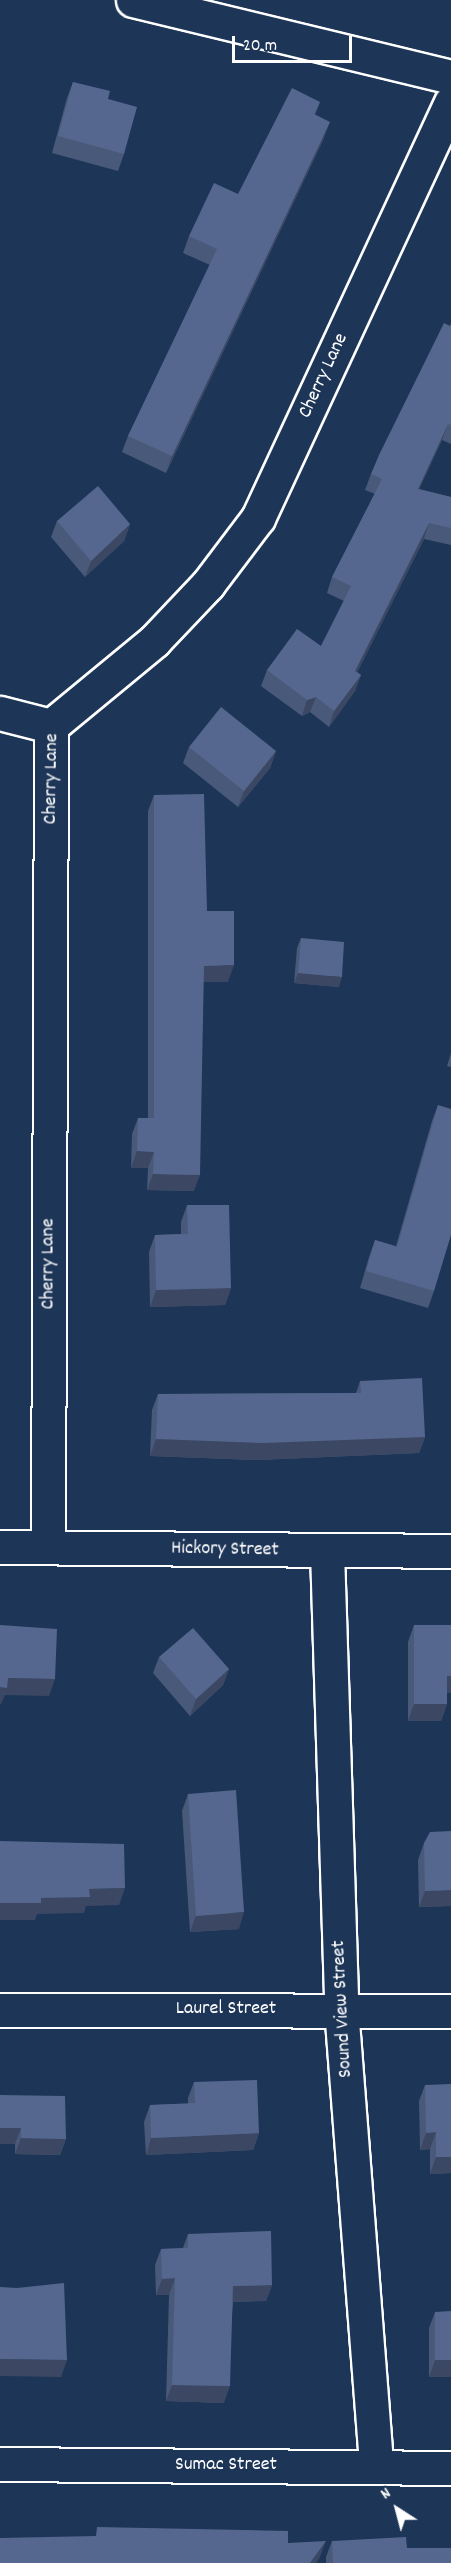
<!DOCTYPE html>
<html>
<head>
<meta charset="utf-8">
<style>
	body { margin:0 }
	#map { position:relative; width:451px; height:2563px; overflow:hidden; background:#1d3557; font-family:Dekko,sans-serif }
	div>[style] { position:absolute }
	.roads { filter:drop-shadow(2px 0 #fff) drop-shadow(-2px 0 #fff) drop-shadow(0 2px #fff) drop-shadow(0 -2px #fff) }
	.minor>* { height:33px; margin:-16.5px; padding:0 16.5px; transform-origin:16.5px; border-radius:16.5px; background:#1d3557 }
	.wall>* { inset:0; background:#49597a }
	.shaded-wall>* { inset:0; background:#3c4863 }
	.building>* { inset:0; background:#55678e }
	span { translate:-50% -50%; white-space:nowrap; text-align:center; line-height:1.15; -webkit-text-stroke:4.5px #1d3557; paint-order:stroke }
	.street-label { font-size:20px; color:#fff }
	.north { position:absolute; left:367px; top:2479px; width:60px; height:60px; -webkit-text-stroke:4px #1d3557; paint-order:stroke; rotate:324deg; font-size:16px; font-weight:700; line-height:24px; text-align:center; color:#fff }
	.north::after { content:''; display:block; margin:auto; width:21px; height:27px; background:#fff; clip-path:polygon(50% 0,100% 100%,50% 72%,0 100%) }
	.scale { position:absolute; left:232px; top:36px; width:120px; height:27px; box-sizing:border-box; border:3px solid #fff; border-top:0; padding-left:8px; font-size:18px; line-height:21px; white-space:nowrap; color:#fff; -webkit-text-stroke:4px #1d3557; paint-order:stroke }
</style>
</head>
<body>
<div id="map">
	<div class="roads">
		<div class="minor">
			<div style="left:133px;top:0;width:327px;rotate:13.6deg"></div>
			<div style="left:0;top:713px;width:53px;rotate:14.3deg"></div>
			<div style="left:0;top:1547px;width:451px;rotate:0.5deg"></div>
			<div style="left:48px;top:1547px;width:821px;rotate:-89.79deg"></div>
			<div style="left:51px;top:726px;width:134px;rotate:-39.5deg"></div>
			<div style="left:154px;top:641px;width:79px;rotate:-46.5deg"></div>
			<div style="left:208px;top:584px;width:83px;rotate:-52.9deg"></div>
			<div style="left:258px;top:518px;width:458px;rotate:-65.1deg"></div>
			<div style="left:327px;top:1551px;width:457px;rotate:88.2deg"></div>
			<div style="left:341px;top:2008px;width:459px;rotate:85.6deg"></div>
			<div style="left:0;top:2010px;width:451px;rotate:0.1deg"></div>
			<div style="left:0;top:2464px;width:451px;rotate:0.5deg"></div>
		</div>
	</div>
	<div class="wall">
		<div style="clip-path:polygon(73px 82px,108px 99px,124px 154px,118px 171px,52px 153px,67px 98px)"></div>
		<div style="clip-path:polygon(320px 102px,315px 115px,324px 138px,166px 473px,122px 452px,128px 436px,210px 265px,183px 253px,189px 236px,238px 194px)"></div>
		<div style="clip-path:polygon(451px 324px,451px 444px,442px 440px,419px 489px,451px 497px,451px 545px,424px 539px,357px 672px,361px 675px,355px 691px,329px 727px,310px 712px,302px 716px,261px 686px,267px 670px,321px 646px,344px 601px,327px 593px,332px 577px,375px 494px,365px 490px,371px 474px)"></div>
		<div style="clip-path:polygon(57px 521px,130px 524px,124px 541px,85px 577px,51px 537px)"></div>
		<div style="clip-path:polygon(189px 747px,276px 751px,270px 768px,238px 807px,183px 763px)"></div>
		<div style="clip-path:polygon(154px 795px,207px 911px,228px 982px,203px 982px,194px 1191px,147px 1190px,148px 1168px,131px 1168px,132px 1134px,138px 1118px,148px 1118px,148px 811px)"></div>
		<div style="clip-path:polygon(301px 938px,339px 987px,294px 983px,297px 948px)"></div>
		<div style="clip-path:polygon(451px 1053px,451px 1067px,447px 1066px)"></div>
		<div style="clip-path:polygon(438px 1105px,434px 1291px,428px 1308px,360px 1288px,369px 1257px,375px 1240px,396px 1246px,432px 1121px)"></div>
		<div style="clip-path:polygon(187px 1205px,231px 1288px,225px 1305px,150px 1307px,149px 1252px,155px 1235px,181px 1234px,181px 1222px)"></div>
		<div style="clip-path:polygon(360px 1381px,425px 1437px,419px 1453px,258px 1460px,150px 1456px,152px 1410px,158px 1394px,356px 1393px)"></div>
		<div style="clip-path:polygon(414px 1625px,451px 1625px,451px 1693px,447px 1693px,447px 1704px,441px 1721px,408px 1721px,408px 1642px)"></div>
		<div style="clip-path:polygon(159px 1657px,229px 1669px,223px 1685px,190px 1716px,153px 1673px)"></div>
		<div style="clip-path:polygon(188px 1794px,239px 1929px,190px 1932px,182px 1811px)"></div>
		<div style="clip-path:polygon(451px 1831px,451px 1906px,419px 1907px,418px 1860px,424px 1843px)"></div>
		<div style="clip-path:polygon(194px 2082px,259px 2133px,253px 2150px,146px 2155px,144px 2122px,150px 2105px,188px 2104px,188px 2098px)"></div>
		<div style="clip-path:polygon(425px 2085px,451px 2173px,430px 2174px,430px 2149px,420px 2150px,419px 2101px)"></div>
		<div style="clip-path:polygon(0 2095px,66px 2139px,60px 2155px,15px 2154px,15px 2144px)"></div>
		<div style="clip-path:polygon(188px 2234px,272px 2285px,266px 2301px,233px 2302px,224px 2403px,166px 2401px,169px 2295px,156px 2295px,155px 2265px,161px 2249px,183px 2248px)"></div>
		<div style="clip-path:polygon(435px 2312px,451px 2377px,429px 2377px,429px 2328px)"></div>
		<div style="clip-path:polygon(332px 2541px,407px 2548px,451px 2563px,326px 2563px,326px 2557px)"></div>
	</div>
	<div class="shaded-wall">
		<div style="clip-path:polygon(330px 122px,324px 138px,166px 473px,172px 456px)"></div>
		<div style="clip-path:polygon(448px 424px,442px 440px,412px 505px,418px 489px)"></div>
		<div style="clip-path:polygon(429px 523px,424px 539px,350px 687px,355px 671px)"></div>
		<div style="clip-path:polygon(130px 524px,124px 541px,85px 577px,91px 561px)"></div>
		<div style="clip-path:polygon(361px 675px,355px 691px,329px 727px,334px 711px)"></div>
		<div style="clip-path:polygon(316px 697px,310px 712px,302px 716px,307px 700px)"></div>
		<div style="clip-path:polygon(276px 751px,270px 768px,238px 807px,244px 791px)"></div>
		<div style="clip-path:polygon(234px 965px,228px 982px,198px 982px,204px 966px)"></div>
		<div style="clip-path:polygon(298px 973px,342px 977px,339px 987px,294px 983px)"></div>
		<div style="clip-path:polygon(137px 1151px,154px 1152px,148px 1168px,131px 1168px)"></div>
		<div style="clip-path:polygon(153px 1174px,200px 1175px,194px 1191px,147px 1190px)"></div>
		<div style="clip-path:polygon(231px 1288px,225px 1305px,150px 1307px,156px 1290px)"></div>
		<div style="clip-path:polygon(425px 1437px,419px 1453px,258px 1460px,150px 1456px,156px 1439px)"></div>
		<div style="clip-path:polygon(229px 1669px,223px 1685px,190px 1716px,196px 1699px)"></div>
		<div style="clip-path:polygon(447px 1676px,451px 1676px,451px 1693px,441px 1693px)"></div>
		<div style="clip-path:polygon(8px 1678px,55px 1679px,49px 1696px,5px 1695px,1px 1704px,0 1704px,0 1687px)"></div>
		<div style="clip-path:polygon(414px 1704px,447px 1704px,441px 1721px,408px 1721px)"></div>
		<div style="clip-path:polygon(125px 1888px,119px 1905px,86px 1906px,84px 1913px,37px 1914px,35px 1920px,0 1920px,0 1903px,89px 1889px)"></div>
		<div style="clip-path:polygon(451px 1890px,451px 1906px,419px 1907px,425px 1891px)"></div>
		<div style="clip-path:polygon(244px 1912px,239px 1929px,190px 1932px,196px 1916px)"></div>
		<div style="clip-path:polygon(0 2128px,21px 2128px,15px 2144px,0 2144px)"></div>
		<div style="clip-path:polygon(436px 2132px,430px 2149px,420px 2150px,426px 2133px)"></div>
		<div style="clip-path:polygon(259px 2133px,253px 2150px,146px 2155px,151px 2138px)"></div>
		<div style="clip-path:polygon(21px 2138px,66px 2139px,60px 2155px,15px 2154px)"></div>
		<div style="clip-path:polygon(436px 2157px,451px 2157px,451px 2173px,430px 2174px)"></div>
		<div style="clip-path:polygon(175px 2278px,169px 2295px,156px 2295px,162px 2279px)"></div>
		<div style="clip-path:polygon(272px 2285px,266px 2301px,227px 2302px,233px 2286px)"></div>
		<div style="clip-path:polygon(0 2359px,67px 2360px,61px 2377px,0 2376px)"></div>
		<div style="clip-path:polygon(435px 2360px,451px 2360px,451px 2377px,429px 2377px)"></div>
		<div style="clip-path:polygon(172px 2385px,230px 2386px,224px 2403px,166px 2401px)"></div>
		<div style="clip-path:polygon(326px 2541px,320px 2557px,316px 2563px,310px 2563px)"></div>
	</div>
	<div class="building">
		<div style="clip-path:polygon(73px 82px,110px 91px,108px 99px,137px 107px,124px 154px,58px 136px)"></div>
		<div style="clip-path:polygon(292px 88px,320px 102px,314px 114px,330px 122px,172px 456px,128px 436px,217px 249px,189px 236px,214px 183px,238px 194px)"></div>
		<div style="clip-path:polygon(444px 323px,450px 326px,451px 324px,451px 425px,448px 424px,418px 489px,451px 497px,451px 528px,429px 523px,355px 671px,361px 675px,334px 711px,316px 697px,307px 700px,267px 670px,297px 629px,321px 646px,351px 586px,332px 577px,382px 479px,371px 474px,379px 455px)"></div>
		<div style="clip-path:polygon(98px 486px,130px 524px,91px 561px,57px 521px)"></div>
		<div style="clip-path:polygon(221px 707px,276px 751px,244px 791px,189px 747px)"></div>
		<div style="clip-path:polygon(204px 794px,207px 911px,234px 911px,234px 965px,204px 966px,200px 1175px,153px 1174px,154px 1152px,137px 1151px,138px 1118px,154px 1118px,154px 795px)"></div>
		<div style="clip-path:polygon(301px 938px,344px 942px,342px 977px,298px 973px)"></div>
		<div style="clip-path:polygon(438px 1105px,451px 1109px,451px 1235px,434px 1291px,366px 1271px,375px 1240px,397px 1247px)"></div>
		<div style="clip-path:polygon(187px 1205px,229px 1205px,231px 1288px,156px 1290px,155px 1235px,188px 1234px)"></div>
		<div style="clip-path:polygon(422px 1378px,425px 1437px,264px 1443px,156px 1439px,158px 1394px,361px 1393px,360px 1381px)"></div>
		<div style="clip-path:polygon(0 1625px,57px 1629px,55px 1679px,8px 1678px,7px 1688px,0 1687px)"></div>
		<div style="clip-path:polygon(414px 1625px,451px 1625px,451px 1676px,447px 1676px,447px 1704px,414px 1704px)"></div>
		<div style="clip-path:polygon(193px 1628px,229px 1669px,196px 1699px,159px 1657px)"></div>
		<div style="clip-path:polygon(236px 1790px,244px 1912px,196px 1916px,188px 1794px)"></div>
		<div style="clip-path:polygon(451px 1831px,451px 1890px,425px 1891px,424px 1843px,430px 1832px)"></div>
		<div style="clip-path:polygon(0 1841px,124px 1844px,125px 1888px,89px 1889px,90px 1897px,41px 1898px,41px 1903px,0 1903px)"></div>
		<div style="clip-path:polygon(257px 2080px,259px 2133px,151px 2138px,150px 2105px,195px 2103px,194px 2082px)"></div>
		<div style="clip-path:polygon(451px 2084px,451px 2157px,436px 2157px,436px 2132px,426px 2133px,425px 2085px)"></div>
		<div style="clip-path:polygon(0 2095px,65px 2096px,66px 2139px,21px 2138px,21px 2128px,0 2128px)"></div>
		<div style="clip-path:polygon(271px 2231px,272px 2285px,233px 2286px,230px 2386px,172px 2385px,175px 2278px,162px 2279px,161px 2249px,188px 2248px,188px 2234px)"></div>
		<div style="clip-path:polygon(64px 2283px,67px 2360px,0 2359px,0 2287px,17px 2288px)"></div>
		<div style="clip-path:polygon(451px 2311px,451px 2360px,435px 2360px,435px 2312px)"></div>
		<div style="clip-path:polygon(97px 2527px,288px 2531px,288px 2543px,326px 2541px,310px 2563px,0 2563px,0 2538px,96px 2536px)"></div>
		<div style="clip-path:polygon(406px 2537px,407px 2548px,451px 2548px,451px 2563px,333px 2563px,332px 2541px)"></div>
	</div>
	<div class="street-label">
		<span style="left:324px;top:376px;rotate:-65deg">Cherry Lane</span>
		<span style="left:52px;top:779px;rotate:-89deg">Cherry Lane</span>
		<span style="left:49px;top:1264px;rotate:-90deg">Cherry Lane</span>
		<span style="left:225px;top:1550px;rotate:1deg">Hickory Street</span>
		<span style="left:226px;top:2009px">Laurel Street</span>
		<span style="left:343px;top:2009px;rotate:-93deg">Sound View Street</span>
		<span style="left:226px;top:2465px">Sumac Street</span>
	</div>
	<div class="north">N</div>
	<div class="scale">20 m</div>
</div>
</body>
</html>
